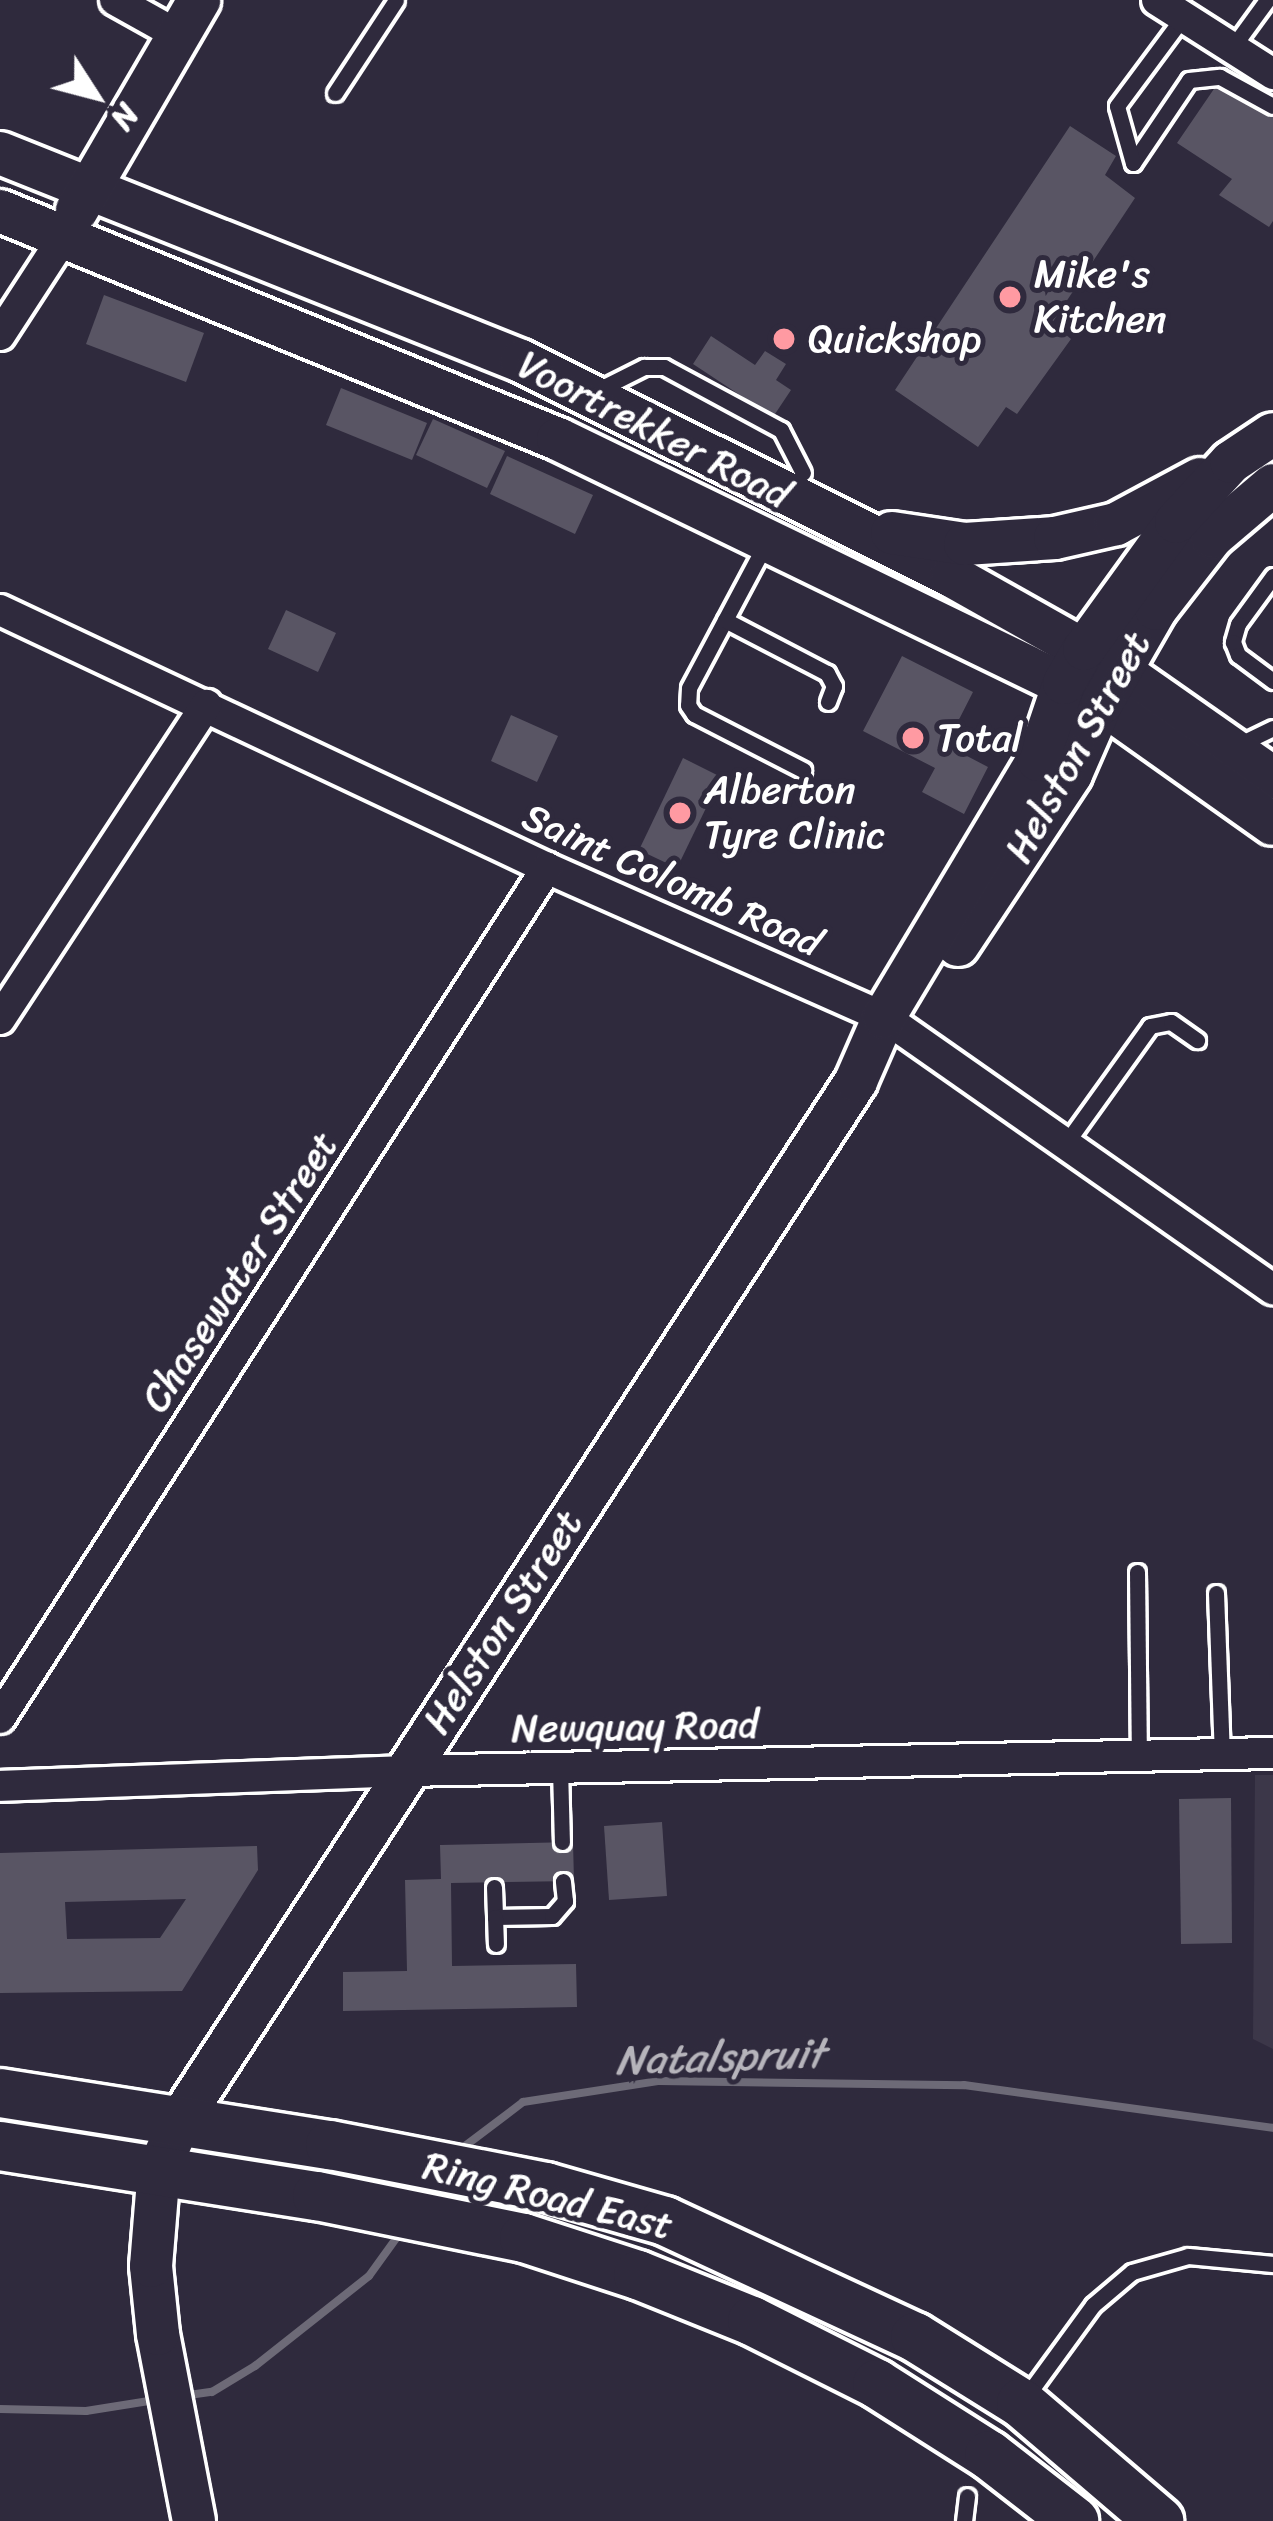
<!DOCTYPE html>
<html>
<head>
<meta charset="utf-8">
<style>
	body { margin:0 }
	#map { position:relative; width:1273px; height:2521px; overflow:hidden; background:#2f2a3d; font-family:Sriracha,sans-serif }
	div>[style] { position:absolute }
	.built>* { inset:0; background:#3c3749 }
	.stream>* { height:8px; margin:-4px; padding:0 4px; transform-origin:4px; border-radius:4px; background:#6d6a77 }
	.building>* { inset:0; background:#595564 }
	.roads { filter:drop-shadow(3px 0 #fff) drop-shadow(-3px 0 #fff) drop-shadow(0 3px #fff) drop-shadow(0 -3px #fff) }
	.lane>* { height:15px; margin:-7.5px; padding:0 7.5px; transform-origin:7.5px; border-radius:7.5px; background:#2f2a3d }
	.street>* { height:30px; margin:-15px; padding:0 15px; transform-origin:15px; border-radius:15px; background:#2f2a3d }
	.secondary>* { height:42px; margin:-21px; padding:0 21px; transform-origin:21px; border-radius:21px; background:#2f2a3d }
	.primary>* { height:48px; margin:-24px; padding:0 24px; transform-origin:24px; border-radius:24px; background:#2f2a3d }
	.dots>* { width:33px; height:33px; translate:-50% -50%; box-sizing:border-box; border:6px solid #2f2a3d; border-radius:50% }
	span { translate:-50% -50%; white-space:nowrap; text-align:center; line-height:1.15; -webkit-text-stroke:10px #2f2a3d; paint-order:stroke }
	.poi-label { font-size:39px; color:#fff }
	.left { translate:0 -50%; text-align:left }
	.street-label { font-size:39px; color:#fff }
	.water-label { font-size:42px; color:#b6b4bb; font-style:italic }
	.north { position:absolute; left:36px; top:36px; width:120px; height:120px; -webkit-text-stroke:9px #2f2a3d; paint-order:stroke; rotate:126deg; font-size:33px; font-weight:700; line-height:48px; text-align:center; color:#fff }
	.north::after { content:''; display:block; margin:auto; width:42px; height:54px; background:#fff; clip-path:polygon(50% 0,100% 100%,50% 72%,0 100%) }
</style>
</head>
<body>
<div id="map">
	<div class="built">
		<div style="clip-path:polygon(1255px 1775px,1273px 1775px,1273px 2049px,1253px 2039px)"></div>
	</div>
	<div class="stream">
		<div style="left:457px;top:2152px;width:83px;rotate:-37.1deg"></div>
		<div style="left:523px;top:2102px;width:138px;rotate:-8.8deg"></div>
		<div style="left:659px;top:2081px;width:305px;rotate:0.8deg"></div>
		<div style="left:964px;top:2085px;width:312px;rotate:7.9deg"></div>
		<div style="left:182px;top:2396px;width:30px;rotate:-8deg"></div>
		<div style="left:212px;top:2392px;width:50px;rotate:-31.2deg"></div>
		<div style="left:255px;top:2366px;width:145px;rotate:-38.3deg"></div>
		<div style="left:369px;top:2276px;width:53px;rotate:-54.2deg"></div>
		<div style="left:0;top:2409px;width:86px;rotate:1.3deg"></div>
		<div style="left:86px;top:2411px;width:70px;rotate:-9.1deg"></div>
	</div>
	<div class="building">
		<div style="clip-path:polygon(1218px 83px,1273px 117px,1273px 221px,1269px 227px,1219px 195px,1232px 179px,1177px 143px)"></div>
		<div style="clip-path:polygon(1070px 126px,1116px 156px,1105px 175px,1135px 198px,1052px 323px,1071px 339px,1017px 414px,1006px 407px,978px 447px,895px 390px)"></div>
		<div style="clip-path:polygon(104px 295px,204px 333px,186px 382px,86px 344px)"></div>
		<div style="clip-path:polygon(711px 336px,755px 365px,765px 351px,786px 364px,776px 380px,791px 390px,773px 417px,693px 364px)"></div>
		<div style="clip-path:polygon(341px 388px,427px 423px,412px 460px,326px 425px)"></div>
		<div style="clip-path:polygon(433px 419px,505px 451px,487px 488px,416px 455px)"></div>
		<div style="clip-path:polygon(507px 456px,593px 495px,575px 534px,490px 494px)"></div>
		<div style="clip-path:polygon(286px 610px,336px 633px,318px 672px,268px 649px)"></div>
		<div style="clip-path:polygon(902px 656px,973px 692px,946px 745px,988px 767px,964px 814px,922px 792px,935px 768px,863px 731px)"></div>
		<div style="clip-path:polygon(511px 715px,558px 736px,537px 782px,491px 761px)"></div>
		<div style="clip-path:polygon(683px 758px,721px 777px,677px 868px,639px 850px)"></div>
		<div style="clip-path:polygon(1231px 1798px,1232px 1943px,1181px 1944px,1179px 1799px)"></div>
		<div style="clip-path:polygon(662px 1822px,667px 1896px,609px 1900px,604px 1826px)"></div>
		<div style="clip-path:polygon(573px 1842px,574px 1881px,451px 1883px,452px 1966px,576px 1964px,577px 2007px,343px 2011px,343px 1972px,407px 1971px,405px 1880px,441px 1879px,440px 1845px)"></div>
		<div style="clip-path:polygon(evenodd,257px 1846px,258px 1870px,182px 1991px,0 1993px,0 1853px,257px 1846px,186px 1899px,160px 1938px,67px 1939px,65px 1902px,186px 1899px)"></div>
	</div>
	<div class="roads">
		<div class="lane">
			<div style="left:1232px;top:48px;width:59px;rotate:-53.9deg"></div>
			<div style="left:335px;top:93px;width:111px;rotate:-56.7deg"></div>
			<div style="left:1133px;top:163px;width:100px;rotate:-56deg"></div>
			<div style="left:1189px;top:80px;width:31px;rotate:-6deg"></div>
			<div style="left:1220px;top:77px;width:60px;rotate:28.7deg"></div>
			<div style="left:1133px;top:163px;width:59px;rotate:-105.7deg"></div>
			<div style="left:1117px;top:106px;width:111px;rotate:-53.4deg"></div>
			<div style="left:596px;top:391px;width:54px;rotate:-26.6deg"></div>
			<div style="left:644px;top:367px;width:20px"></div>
			<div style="left:664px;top:367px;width:133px;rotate:28.3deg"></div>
			<div style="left:781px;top:430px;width:48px;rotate:62.9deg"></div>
			<div style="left:766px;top:543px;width:164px;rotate:118deg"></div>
			<div style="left:689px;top:688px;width:17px;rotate:93deg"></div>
			<div style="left:688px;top:705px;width:11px;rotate:56deg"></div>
			<div style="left:694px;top:714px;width:123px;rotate:27.2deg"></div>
			<div style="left:1273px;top:576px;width:59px;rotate:126.1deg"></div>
			<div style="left:1238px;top:624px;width:19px;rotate:106deg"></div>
			<div style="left:1233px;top:642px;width:14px;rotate:69deg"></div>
			<div style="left:1238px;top:655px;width:44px;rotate:36.6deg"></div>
			<div style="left:725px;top:620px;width:115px;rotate:27.5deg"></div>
			<div style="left:827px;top:673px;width:15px;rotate:62deg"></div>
			<div style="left:834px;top:686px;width:17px;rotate:111deg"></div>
			<div style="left:1238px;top:745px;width:39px;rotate:-26deg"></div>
			<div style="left:1066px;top:1143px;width:144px;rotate:-54.3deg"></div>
			<div style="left:1150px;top:1026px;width:21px;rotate:-11deg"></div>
			<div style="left:1171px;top:1022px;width:32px;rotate:35deg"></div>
			<div style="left:1137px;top:1572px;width:183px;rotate:89.4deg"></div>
			<div style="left:1216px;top:1593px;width:160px;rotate:87.9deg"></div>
			<div style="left:560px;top:1768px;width:74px;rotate:88.5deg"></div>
			<div style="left:494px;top:1887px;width:30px;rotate:88deg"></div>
			<div style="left:495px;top:1917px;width:57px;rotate:-1deg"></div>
			<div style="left:552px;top:1916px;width:20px;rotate:-49deg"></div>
			<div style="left:565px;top:1901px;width:20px;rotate:-96deg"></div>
			<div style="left:495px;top:1917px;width:27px;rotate:88deg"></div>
			<div style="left:1023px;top:2401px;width:119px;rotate:-53.9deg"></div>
			<div style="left:1093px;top:2305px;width:51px;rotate:-40.2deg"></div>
			<div style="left:1132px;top:2272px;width:58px;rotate:-15.9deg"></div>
			<div style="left:1188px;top:2256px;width:85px;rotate:5.4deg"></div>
			<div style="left:964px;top:2521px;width:25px;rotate:-83deg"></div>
		</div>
		<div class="street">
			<div style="left:115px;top:0;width:70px;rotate:29.1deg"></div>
			<div style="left:1157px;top:0;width:138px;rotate:32.5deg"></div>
			<div style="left:0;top:335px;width:116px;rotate:-57deg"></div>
			<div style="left:0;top:610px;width:605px;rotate:25.25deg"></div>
			<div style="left:547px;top:868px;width:368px;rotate:23.9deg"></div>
			<div style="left:884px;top:1017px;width:475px;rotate:35deg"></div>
			<div style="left:0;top:1019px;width:376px;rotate:-56.7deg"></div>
			<div style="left:0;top:1718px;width:1011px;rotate:-57.24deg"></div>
			<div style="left:0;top:1786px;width:406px;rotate:-2.1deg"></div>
			<div style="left:406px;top:1771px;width:867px;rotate:-1.19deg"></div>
		</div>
		<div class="secondary">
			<div style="left:0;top:153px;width:561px;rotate:21.76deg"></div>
			<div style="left:521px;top:361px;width:482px;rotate:26.5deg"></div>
			<div style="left:952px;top:576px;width:192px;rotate:29.4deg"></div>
			<div style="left:1119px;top:670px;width:188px;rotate:35deg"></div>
			<div style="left:77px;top:210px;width:243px;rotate:-59.8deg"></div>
			<div style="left:0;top:211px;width:603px;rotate:22.23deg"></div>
			<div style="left:558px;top:439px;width:605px;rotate:25.89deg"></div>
			<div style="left:1102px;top:703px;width:209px;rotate:35.3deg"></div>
			<div style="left:892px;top:533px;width:74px;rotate:8.6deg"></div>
			<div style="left:965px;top:544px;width:90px;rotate:-3.8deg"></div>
			<div style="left:1055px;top:538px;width:63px;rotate:-12.9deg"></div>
			<div style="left:1116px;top:524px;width:95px;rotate:-28.2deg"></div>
			<div style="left:958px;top:945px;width:205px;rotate:-56.5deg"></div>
			<div style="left:1071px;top:774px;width:77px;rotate:-66.4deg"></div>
			<div style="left:1102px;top:703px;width:108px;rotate:-60.1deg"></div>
			<div style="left:1156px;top:609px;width:91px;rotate:-52.1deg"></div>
			<div style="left:1212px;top:537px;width:80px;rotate:-40.4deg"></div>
			<div style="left:194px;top:2521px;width:190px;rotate:-100.9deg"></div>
			<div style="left:158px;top:2334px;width:68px;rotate:-95.9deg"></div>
			<div style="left:151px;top:2266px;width:97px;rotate:-85.3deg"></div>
			<div style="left:159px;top:2169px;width:55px;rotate:-66.3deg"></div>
			<div style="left:181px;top:2119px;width:1238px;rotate:-56.96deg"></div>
			<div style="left:856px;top:1081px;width:70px;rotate:-66.4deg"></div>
			<div style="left:884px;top:1017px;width:300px;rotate:-59.1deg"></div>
			<div style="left:1038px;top:760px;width:81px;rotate:-71.3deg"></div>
			<div style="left:1064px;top:683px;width:39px;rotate:-60deg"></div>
			<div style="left:1084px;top:649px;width:157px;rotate:-54.1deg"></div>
			<div style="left:1176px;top:522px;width:81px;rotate:-47.5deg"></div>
			<div style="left:1231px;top:462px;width:50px;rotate:-33.7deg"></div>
		</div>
		<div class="primary">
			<div style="left:0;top:2093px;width:334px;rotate:9deg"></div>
			<div style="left:330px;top:2145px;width:220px;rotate:11deg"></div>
			<div style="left:546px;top:2187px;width:124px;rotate:15.9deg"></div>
			<div style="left:665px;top:2221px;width:276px;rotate:24.9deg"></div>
			<div style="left:915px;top:2337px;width:125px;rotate:31.9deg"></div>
			<div style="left:1021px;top:2403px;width:182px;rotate:40.5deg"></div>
			<div style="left:0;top:2146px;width:321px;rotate:9deg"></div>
			<div style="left:317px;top:2196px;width:211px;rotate:11.5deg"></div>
			<div style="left:524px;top:2238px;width:120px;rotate:18deg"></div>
			<div style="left:638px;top:2275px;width:123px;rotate:22deg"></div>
			<div style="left:752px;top:2321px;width:140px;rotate:26.7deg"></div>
			<div style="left:877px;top:2384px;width:133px;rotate:32.4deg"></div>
			<div style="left:989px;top:2455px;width:108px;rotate:37.8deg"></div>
		</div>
	</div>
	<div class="dots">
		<div style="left:1010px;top:297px;background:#ff9aa2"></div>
		<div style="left:784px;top:339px;background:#ff9aa2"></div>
		<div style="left:913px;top:738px;background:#ff9aa2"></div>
		<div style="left:680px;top:813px;background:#ff9aa2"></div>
	</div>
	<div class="poi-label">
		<span class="left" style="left:1034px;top:297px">Mike's<br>Kitchen</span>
		<span class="left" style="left:808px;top:339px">Quickshop</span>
		<span class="left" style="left:937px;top:738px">Total</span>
		<span class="left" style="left:704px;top:813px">Alberton<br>Tyre Clinic</span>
	</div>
	<div class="street-label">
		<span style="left:654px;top:430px;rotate:27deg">Voortrekker Road</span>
		<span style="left:1078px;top:747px;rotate:-61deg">Helston Street</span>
		<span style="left:672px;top:880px;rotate:24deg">Saint Colomb Road</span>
		<span style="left:240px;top:1272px;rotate:-57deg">Chasewater Street</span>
		<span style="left:503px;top:1622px;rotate:-57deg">Helston Street</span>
		<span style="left:635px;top:1727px;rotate:-1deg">Newquay Road</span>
		<span style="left:548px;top:2196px;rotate:14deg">Ring Road East</span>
	</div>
	<div class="water-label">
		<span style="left:720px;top:2057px;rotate:-2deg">Natalspruit</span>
	</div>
	<div class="north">N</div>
</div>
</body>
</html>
